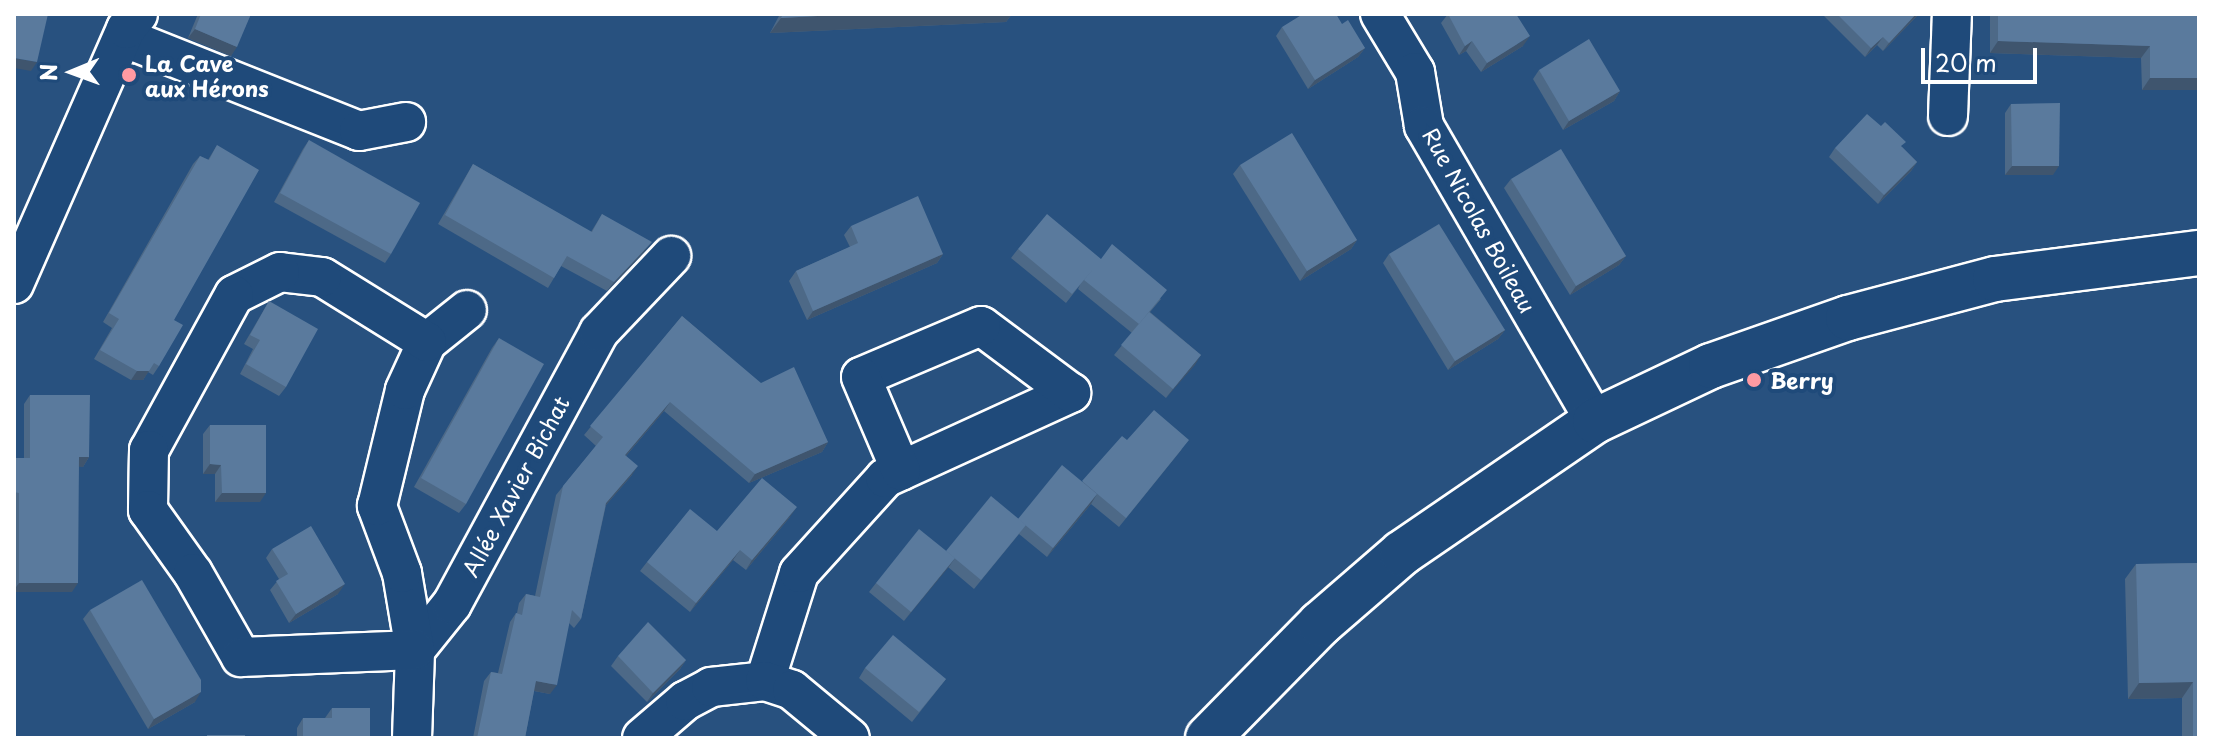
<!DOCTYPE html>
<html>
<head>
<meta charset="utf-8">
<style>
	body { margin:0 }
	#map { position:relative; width:2213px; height:752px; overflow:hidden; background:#28517f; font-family:"Playpen Sans",sans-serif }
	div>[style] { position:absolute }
	.roads { filter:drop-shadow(2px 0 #fff) drop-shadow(-2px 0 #fff) drop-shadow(0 2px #fff) drop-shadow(0 -2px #fff) }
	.street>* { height:38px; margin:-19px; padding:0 19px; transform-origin:19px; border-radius:19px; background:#1f4a7a }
	.secondary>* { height:44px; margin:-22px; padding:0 22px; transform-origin:22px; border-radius:22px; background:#1f4a7a }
	.wall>* { inset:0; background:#4d6987 }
	.shaded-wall>* { inset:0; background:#3f556e }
	.building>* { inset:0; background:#5a7a9d }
	.dots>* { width:22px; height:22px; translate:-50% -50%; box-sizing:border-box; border:4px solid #1f4a7a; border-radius:50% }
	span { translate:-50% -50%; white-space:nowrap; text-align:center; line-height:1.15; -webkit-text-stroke:8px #1f4a7a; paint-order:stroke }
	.poi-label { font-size:22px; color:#fff; font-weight:700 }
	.left { translate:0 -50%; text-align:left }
	.street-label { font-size:22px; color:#fff }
	.frame { position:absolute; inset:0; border:16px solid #fff; pointer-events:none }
	.north { position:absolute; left:32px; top:32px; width:80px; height:80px; -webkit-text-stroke:6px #1f4a7a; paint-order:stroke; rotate:269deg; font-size:22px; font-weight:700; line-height:32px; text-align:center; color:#fff }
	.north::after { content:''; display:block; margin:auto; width:28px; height:36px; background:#fff; clip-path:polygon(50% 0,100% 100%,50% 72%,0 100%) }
	.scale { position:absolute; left:1921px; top:48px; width:116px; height:36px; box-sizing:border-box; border:4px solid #fff; border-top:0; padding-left:10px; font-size:24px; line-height:28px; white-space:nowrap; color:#fff; -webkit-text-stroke:6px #1f4a7a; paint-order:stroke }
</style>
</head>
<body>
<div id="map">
	<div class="roads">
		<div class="street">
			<div style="left:1380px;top:14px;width:68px;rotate:58.9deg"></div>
			<div style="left:1415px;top:72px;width:55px;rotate:80.5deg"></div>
			<div style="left:1424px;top:126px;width:341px;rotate:59.9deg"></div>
			<div style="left:123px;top:37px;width:254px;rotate:21.7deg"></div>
			<div style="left:359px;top:131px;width:48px;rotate:-10.8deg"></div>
			<div style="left:1948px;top:116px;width:102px;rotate:-87.8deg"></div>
			<div style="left:14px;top:284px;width:279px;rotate:-66.3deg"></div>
			<div style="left:126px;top:29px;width:19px;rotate:-51deg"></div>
			<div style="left:427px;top:342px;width:51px;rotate:-38.7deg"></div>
			<div style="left:415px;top:650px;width:59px;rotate:-51.2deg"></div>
			<div style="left:452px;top:604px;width:309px;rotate:-61.6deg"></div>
			<div style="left:599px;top:332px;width:105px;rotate:-46.5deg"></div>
			<div style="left:765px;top:681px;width:113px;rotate:-72.5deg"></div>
			<div style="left:799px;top:573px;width:128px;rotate:-47.8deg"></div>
			<div style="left:885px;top:478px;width:205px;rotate:-24.6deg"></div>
			<div style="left:1071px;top:393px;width:112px;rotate:-143.3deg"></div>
			<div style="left:981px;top:326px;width:130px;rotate:157deg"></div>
			<div style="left:861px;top:377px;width:102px;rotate:66.9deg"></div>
			<div style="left:412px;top:738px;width:88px;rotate:-88deg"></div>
			<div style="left:415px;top:650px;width:78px;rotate:-99.6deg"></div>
			<div style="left:402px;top:573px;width:72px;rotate:-110.5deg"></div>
			<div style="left:377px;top:506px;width:119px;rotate:-76.4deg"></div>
			<div style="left:405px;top:390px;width:53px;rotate:-65.4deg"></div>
			<div style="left:427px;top:342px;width:123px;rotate:-148.2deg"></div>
			<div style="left:322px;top:277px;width:42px;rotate:-173.2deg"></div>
			<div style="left:280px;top:272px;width:51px;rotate:153.4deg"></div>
			<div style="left:234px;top:295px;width:177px;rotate:118.7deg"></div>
			<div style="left:149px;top:450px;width:60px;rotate:91deg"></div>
			<div style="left:148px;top:510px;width:77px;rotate:54.5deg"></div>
			<div style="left:193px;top:573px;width:97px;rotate:60.3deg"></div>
			<div style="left:241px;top:657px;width:174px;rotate:-2.3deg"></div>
			<div style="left:642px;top:738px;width:57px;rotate:-40.7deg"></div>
			<div style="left:685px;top:701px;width:30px;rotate:-28deg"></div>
			<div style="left:711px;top:687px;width:54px;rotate:-6.3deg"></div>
			<div style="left:765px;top:681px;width:28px;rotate:18deg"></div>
			<div style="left:792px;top:690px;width:75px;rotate:39.6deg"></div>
		</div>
		<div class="secondary">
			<div style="left:1208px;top:738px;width:160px;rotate:-45.5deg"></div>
			<div style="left:1320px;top:624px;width:108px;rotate:-40.9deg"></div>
			<div style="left:1402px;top:553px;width:234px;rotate:-34.4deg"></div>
			<div style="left:1595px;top:421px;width:128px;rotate:-25.4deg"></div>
			<div style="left:1711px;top:366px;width:145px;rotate:-19.3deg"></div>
			<div style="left:1848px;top:318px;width:152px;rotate:-14.9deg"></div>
			<div style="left:1995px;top:279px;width:206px;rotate:-7.3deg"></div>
		</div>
	</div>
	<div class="wall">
		<div style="clip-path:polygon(198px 14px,251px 14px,231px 56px,188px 38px)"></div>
		<div style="clip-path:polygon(780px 14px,1012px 14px,1006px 22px,770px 33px)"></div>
		<div style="clip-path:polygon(1448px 14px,1523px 46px,1481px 72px,1466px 51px,1459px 55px,1441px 23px)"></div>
		<div style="clip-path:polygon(1822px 14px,1919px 14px,1883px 51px,1877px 45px,1865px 57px)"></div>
		<div style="clip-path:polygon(1990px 14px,2199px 14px,2199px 90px,2142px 90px,2141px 58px,1990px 53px)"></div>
		<div style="clip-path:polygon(1342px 24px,1365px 48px,1358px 57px,1308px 89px,1276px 36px,1282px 27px)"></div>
		<div style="clip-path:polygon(1539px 70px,1620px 91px,1614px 101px,1563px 130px,1533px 79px)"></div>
		<div style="clip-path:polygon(2011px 104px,2053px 175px,2005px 175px,2005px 113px)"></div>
		<div style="clip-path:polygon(309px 140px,391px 254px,385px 263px,274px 202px,303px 149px)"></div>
		<div style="clip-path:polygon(217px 145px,174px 320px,159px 366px,153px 375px,148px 372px,143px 380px,131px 380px,94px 359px,112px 328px,103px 322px,193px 164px,200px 156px,208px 160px)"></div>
		<div style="clip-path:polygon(1902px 147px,1917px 162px,1911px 171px,1878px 204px,1829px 157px,1835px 148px)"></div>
		<div style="clip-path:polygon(473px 164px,591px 232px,602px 214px,645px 251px,607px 291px,561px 266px,548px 288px,438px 224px)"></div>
		<div style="clip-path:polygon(1240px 165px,1357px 240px,1351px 249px,1300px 281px,1233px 174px)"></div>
		<div style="clip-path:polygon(1511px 179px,1626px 256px,1619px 265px,1570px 295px,1504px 188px)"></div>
		<div style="clip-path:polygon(851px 226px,943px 254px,937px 263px,807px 320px,789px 281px,796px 271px,850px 247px,844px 235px)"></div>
		<div style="clip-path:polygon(1018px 249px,1101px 259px,1161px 299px,1150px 312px,1201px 355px,1166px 398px,1114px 355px,1132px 333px,1078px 289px,1080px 285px,1066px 303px,1011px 258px)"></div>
		<div style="clip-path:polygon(1389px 254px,1505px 330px,1498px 339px,1448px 370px,1383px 263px)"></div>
		<div style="clip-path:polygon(269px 301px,286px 387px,279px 396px,240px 374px,253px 349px,244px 344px)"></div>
		<div style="clip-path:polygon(682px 316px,828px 442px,822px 452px,749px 483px,664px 411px,626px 456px,632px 475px,606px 505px,581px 619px,574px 628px,569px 623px,550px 694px,534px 691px,525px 738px,473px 738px,484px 681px,491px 672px,498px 673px,510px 622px,516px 613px,517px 613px,519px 603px,526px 594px,535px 596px,556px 495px,596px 446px,584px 435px)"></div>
		<div style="clip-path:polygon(499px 338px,466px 504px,459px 513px,414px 487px,492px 348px)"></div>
		<div style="clip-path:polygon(30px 395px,89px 457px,83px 467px,79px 466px,72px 592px,14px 592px,14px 458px,24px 458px,24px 404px)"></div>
		<div style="clip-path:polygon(210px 425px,260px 502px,215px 502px,215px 474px,203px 474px,203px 434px)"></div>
		<div style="clip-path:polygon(1182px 449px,1119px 527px,1091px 504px,1047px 557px,1019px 534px,974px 589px,948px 567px,904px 621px,869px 592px,876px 583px,1018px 519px,1082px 482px)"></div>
		<div style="clip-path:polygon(790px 517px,746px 570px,733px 560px,690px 612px,640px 571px,647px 562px,717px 531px)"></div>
		<div style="clip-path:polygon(272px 549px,338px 594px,289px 623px,270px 590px,279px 579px,266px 558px)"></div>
		<div style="clip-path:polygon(2199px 563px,2199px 738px,2182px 738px,2182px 698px,2128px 699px,2125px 579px,2136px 564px)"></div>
		<div style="clip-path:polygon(90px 610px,195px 702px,148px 729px,83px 619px)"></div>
		<div style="clip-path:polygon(618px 656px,686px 660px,680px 669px,647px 702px,611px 666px)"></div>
		<div style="clip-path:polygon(865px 668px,946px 679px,912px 722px,859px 678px)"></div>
		<div style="clip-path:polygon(332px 708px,370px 738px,297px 738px,297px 728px,303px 718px,325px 718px)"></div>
	</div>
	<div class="shaded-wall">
		<div style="clip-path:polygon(854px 14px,1012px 14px,1006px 22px,770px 33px,781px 18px)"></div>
		<div style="clip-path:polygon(1916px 14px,1919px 14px,1883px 51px,1889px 43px)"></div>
		<div style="clip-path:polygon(195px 29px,237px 47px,231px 56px,188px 38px)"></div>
		<div style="clip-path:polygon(1530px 36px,1523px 46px,1481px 72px,1487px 63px)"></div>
		<div style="clip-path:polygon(1883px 37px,1877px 45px,1865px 57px,1871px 48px)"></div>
		<div style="clip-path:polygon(1472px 41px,1466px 51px,1459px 55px,1465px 46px)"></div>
		<div style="clip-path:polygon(1998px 41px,2150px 46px,2141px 58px,1990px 53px)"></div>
		<div style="clip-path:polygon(1365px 48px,1358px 57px,1308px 89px,1315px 80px)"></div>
		<div style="clip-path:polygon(14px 58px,37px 62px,31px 71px,14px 68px)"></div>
		<div style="clip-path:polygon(2150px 78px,2199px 78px,2199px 90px,2142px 90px)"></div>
		<div style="clip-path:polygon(1620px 91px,1614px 101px,1563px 130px,1569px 121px)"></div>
		<div style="clip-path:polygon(1917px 162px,1911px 171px,1878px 204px,1884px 195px)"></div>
		<div style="clip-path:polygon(2012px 166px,2059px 166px,2053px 175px,2005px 175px)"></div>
		<div style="clip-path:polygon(1357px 240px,1351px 249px,1300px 281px,1307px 271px)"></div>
		<div style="clip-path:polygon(652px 242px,645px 251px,607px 291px,614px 282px)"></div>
		<div style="clip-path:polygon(943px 254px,937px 263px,807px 320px,813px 311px)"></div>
		<div style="clip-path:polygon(1626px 256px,1619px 265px,1570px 295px,1576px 286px)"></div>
		<div style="clip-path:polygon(1505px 330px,1498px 339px,1448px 370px,1455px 361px)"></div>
		<div style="clip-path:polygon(1201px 355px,1195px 365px,1166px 398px,1173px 389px)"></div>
		<div style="clip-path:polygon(137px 371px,149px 371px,143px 380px,131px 380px)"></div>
		<div style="clip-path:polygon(670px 402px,664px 411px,619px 464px,625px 455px)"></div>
		<div style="clip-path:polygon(828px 442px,822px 452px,749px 483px,755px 474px)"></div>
		<div style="clip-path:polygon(79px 457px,89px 457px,83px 467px,72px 466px)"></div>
		<div style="clip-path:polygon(210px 464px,221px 465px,215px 474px,203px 474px)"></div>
		<div style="clip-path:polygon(638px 466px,632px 475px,600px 512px,606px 503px)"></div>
		<div style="clip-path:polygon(222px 493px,266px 493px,260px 502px,215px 502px)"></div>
		<div style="clip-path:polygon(1097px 494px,1091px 504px,1047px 557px,1053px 548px)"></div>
		<div style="clip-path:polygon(797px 507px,790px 517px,746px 570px,752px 560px)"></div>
		<div style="clip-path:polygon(740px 550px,733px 560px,690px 612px,696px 603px)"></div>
		<div style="clip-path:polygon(955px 558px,948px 568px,904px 621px,911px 612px)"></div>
		<div style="clip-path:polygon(19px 583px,78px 583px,72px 592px,14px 592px,14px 590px)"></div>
		<div style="clip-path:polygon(345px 584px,338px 594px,289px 623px,296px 614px)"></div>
		<div style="clip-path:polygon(686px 660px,680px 669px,647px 702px,653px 693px)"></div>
		<div style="clip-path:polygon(536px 681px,557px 685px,550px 694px,529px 690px)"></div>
		<div style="clip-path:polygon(2193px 682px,2182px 698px,2128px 699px,2139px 683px)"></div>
		<div style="clip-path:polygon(201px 692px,195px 702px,148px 729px,154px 719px)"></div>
	</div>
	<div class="building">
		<div style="clip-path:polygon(14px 14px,48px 14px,37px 62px,14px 58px)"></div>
		<div style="clip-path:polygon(201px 14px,251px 14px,237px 47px,195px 29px)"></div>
		<div style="clip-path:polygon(783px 14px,854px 14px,781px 18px)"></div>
		<div style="clip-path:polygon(1303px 14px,1336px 14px,1342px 24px,1348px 20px,1365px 48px,1315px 80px,1282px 27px)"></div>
		<div style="clip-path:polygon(1448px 14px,1516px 14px,1530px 36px,1487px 63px,1472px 41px,1465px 46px)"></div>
		<div style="clip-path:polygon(1837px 14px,1916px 14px,1889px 43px,1883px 37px,1871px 48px)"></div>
		<div style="clip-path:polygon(1998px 14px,2199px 14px,2199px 78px,2150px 78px,2150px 46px,1998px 41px)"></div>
		<div style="clip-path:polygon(1589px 39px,1620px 91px,1569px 121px,1539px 70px)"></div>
		<div style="clip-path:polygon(2060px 103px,2059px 166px,2012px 166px,2011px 104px)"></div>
		<div style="clip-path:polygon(1867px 114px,1881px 126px,1885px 122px,1906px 142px,1901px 146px,1917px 162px,1884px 195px,1835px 148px)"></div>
		<div style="clip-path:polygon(1292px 133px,1357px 240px,1307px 271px,1240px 165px)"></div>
		<div style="clip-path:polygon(309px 140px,420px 203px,391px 254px,280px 193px)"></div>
		<div style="clip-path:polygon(217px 145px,259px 170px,174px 320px,183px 325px,159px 366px,154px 363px,149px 371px,137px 371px,100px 350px,119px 319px,109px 313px,200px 156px,209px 160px)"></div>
		<div style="clip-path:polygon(1561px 149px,1626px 256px,1576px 286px,1511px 179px)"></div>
		<div style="clip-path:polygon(473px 164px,592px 232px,602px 214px,652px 242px,614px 282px,567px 256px,554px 278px,445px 215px)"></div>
		<div style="clip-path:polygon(918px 196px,943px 254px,813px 311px,796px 271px,858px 243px,851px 226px)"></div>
		<div style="clip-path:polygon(1047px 214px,1101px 259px,1112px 244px,1167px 290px,1139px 324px,1084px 280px,1094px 268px,1072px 294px,1018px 249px)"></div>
		<div style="clip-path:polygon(1439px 224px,1505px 330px,1455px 361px,1389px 254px)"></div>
		<div style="clip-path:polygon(269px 301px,318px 329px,286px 387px,246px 364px,260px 340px,250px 335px)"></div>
		<div style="clip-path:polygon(1149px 312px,1201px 355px,1173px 389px,1121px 345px)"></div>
		<div style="clip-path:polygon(682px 316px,761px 383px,794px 367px,828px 442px,755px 474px,670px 402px,625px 455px,638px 466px,606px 503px,581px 619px,572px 610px,557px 685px,536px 681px,525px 738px,477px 738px,491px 672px,502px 674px,516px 613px,522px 615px,526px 594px,540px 597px,563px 486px,603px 437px,590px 426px)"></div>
		<div style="clip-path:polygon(499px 338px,544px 364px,466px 504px,421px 478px)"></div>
		<div style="clip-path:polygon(30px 395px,90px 395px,89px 457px,79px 457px,78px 583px,19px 583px,19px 493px,14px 492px,14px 458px,30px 458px)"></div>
		<div style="clip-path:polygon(1154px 410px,1189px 440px,1126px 518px,1082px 481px,1122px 436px,1127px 440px)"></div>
		<div style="clip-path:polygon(210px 425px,266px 425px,266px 493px,222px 493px,221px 465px,210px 464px)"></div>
		<div style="clip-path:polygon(1062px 465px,1097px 494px,1053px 548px,1018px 519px)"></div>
		<div style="clip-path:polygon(762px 478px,797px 507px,752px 560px,740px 550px,696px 603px,647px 562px,690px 509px,717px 531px)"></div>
		<div style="clip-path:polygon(991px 496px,1026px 525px,981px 580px,946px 551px)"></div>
		<div style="clip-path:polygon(311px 526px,345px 584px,296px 614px,276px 581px,288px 574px,272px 549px)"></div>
		<div style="clip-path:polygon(919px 529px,955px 558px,911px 612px,876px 583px)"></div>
		<div style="clip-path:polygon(2199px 563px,2199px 738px,2193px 738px,2193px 682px,2139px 683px,2136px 564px)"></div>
		<div style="clip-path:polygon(142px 580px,201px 680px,201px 692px,154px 719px,90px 610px)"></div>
		<div style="clip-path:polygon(648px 622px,686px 660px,653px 693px,618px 656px)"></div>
		<div style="clip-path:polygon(893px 635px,946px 679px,919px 712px,865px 668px)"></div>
		<div style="clip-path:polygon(332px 708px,370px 708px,370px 738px,303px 738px,303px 718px,332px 718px)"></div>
		<div style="clip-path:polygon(207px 735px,245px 735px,245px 738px,207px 738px)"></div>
	</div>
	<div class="dots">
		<div style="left:129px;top:75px;background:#ff9aa2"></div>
		<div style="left:1754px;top:380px;background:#ff9aa2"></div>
	</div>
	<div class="poi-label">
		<span class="left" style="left:145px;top:75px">La Cave<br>aux Hérons</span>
		<span class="left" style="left:1770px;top:380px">Berry</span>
	</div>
	<div class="street-label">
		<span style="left:1480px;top:220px;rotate:61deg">Rue Nicolas Boileau</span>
		<span style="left:515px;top:486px;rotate:-62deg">Allée Xavier Bichat</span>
	</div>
	<div class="frame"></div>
	<div class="north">N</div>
	<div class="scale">20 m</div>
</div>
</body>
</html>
